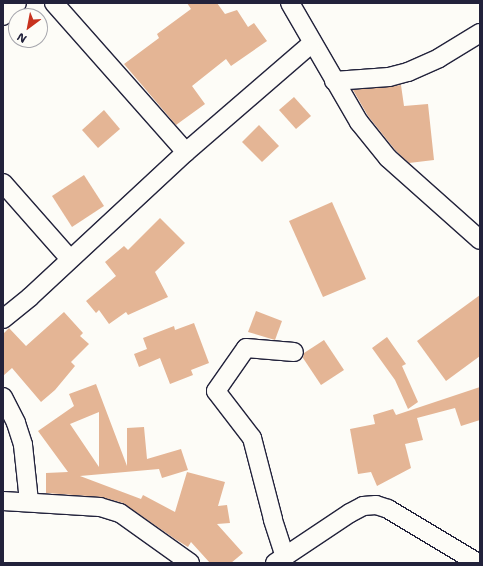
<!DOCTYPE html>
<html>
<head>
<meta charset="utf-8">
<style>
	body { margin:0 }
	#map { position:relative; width:483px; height:566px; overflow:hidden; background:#fdfcf7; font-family:"Shantell Sans",sans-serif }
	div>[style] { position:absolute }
	.building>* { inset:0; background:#e4b595 }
	.roads { filter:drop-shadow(1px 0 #22223b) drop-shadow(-1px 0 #22223b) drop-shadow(0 1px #22223b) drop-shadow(0 -1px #22223b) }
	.minor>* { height:18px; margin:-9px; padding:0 9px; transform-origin:9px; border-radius:9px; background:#fdfcf7 }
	span { translate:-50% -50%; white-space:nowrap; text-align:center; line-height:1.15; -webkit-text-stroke:3px #fdfcf7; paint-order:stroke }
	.frame { position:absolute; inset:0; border:4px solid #22223b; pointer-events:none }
	.north { position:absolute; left:8px; top:8px; width:40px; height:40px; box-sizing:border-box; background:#fdfcf7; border:1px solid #a5a5ac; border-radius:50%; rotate:212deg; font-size:11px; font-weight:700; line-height:16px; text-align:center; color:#22223b }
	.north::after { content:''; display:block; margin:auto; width:14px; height:18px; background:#c8321e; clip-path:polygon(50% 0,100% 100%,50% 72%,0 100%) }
</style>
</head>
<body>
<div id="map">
	<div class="building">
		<div style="clip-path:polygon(187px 3px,217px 3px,225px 14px,237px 10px,248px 27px,254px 23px,267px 41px,231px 66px,226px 59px,192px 86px,205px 104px,176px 125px,124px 64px,159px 38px,157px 34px,191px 9px)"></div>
		<div style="clip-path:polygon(401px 85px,404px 106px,428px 104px,434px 160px,409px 163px,396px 151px,368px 116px,353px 90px)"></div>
		<div style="clip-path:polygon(294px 97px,311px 116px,296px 129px,279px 110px)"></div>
		<div style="clip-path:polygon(104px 110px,120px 129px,98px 148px,82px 130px)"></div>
		<div style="clip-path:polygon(259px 125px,279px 146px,262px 162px,242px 142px)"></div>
		<div style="clip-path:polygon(84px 175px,104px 206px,72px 227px,52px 196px)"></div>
		<div style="clip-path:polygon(332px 202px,366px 279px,323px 297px,289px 221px)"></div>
		<div style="clip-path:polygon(160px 218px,185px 243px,155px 272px,168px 297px,128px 315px,126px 312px,109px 324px,99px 310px,96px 313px,86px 301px,116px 276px,105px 262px,124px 246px,128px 250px)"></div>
		<div style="clip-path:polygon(480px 295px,480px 356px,446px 381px,417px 341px)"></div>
		<div style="clip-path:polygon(256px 311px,282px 321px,275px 340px,248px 332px)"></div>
		<div style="clip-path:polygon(64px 312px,83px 333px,80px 336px,89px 344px,71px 362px,75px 366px,55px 390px,41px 402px,12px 368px,3px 376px,3px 334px,9px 328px,26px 346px)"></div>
		<div style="clip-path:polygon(194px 323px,209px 363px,191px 370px,193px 375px,170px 384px,160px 358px,139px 367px,134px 354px,147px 349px,143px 338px,174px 326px,175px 330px)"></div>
		<div style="clip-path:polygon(387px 337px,406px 364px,402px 366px,418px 402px,408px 409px,395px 380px,372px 348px)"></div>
		<div style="clip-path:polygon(324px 340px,344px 370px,321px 385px,303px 358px,304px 353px)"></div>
		<div style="clip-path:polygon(evenodd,96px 384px,127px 466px,127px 428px,144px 427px,147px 459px,181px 449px,188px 470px,162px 478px,159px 469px,80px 476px,141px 499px,143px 495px,175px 512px,187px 472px,225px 482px,218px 506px,227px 505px,230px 523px,217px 524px,243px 553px,231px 563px,210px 563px,191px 542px,188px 547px,175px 539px,123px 503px,101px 497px,46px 493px,46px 473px,68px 472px,38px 431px,74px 406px,69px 394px,96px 384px,99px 412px,99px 467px,70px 424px,99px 412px)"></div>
		<div style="clip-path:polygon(480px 387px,480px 420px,461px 426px,455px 408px,417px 418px,423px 440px,405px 444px,411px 468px,377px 486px,371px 472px,358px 474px,350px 429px,375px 424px,373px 415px,393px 409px,396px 415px)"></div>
	</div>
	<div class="roads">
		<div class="minor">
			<div style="left:54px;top:3px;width:199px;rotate:48.5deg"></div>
			<div style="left:290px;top:3px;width:138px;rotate:59.9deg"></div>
			<div style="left:359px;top:122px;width:46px;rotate:51.1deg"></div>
			<div style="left:388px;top:158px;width:123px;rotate:41.7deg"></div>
			<div style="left:3px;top:16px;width:19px;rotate:-43deg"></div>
			<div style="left:334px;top:81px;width:55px;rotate:-4.2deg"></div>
			<div style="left:389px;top:77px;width:20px;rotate:-15deg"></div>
			<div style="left:408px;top:72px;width:34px;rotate:-24deg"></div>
			<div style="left:439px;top:58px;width:48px;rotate:-31.4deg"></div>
			<div style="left:3px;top:183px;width:101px;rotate:48.6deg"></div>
			<div style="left:3px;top:319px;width:35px;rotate:-39deg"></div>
			<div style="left:30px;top:297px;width:213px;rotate:-42.9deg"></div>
			<div style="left:186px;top:152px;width:165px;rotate:-40.8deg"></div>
			<div style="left:3px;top:397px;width:29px;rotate:63deg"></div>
			<div style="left:16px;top:423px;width:23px;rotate:72deg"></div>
			<div style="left:23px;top:445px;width:56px;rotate:83.9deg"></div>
			<div style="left:3px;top:501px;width:97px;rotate:3.5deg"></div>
			<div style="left:100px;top:507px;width:21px;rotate:17deg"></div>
			<div style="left:120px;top:513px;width:86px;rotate:35.5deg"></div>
			<div style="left:285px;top:557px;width:40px;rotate:-108deg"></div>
			<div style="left:273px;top:519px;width:84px;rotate:-104.5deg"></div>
			<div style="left:252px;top:438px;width:59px;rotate:-127.5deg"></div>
			<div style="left:216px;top:391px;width:52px;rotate:-55.1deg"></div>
			<div style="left:246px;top:348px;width:48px;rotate:4.8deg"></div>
			<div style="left:275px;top:563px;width:90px;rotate:-33.7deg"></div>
			<div style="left:350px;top:513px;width:15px;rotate:-28deg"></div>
			<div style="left:363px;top:506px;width:13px;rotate:-4deg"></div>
			<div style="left:376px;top:505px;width:13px;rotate:18deg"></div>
			<div style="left:388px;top:509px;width:105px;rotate:31deg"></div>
		</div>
	</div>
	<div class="frame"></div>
	<div class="north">N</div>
</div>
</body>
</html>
